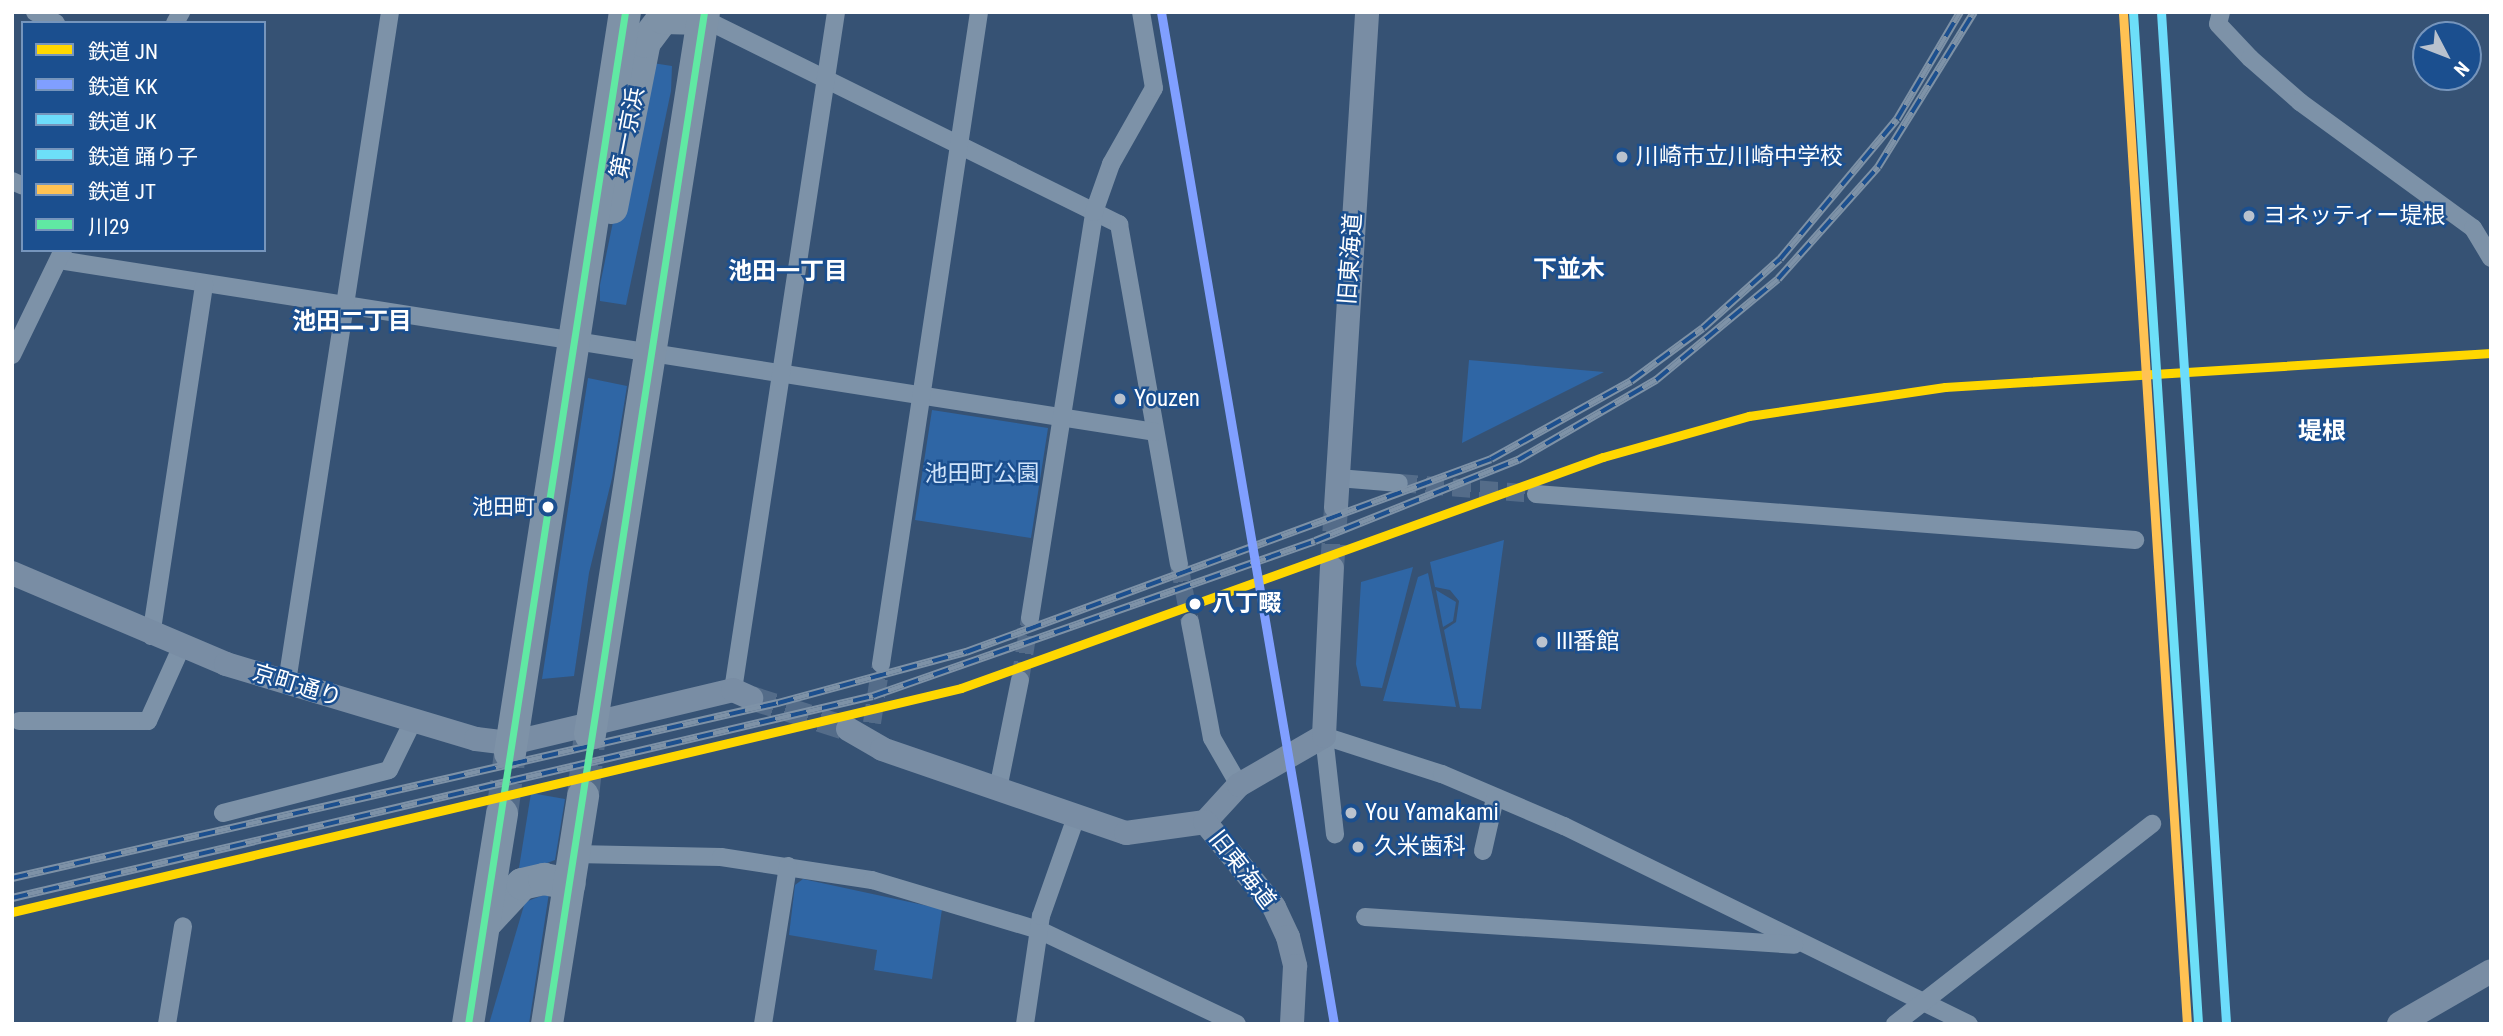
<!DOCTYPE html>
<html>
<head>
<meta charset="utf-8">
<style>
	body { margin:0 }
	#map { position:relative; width:2503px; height:1036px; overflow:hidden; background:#365274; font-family:"Roboto Condensed","Noto Sans JP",sans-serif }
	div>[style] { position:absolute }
	.green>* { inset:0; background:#2f66a5 }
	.street-tunnel>* { height:18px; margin-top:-9px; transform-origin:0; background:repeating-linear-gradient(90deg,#546c89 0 18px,transparent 0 27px) }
	.secondary-tunnel>* { height:24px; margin-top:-12px; transform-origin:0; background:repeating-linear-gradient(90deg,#546c89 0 24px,transparent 0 36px) }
	.highway-tunnel>* { height:32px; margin-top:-16px; transform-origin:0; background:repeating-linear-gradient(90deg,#546c89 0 32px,transparent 0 48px) }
	.street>* { height:18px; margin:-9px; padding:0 9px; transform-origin:9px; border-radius:9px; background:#7d92a8 }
	.secondary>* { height:24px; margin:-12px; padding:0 12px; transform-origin:12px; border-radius:12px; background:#798da4 }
	.highway>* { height:32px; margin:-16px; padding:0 16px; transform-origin:16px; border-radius:16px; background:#7e92a7 }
	.rail>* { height:8px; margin-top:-4px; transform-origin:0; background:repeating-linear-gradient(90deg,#1b4f8f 0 16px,#7e92a7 0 32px); box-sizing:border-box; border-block:2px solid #7e92a7 }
	.bus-1>* { height:7px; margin:-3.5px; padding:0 3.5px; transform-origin:3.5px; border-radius:3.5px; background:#60e9a3 }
	.rail-1>* { height:9px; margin:-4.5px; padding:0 4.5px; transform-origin:4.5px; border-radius:4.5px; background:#ffd700 }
	.rail-2>* { height:9px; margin:-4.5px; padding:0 4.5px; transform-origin:4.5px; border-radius:4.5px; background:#809fff }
	.rail-3>* { height:9px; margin:-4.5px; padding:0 4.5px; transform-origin:4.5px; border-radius:4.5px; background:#6ddcfb }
	.rail-4>* { height:9px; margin:-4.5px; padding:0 4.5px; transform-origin:4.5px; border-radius:4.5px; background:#6ddff8 }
	.rail-5>* { height:9px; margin:-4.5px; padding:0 4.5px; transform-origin:4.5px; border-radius:4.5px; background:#ffc253 }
	.dots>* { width:19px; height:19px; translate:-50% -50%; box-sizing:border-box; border:4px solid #1b4f8f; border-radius:50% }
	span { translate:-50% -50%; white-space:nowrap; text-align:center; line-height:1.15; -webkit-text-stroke:5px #1b4f8f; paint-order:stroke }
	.bus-label { font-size:21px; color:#fff }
	.right { translate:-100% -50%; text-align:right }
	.street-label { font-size:23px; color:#fff }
	.poi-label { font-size:23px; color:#fff }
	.left { translate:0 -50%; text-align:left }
	.park-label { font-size:23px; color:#cfe3fa }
	.stop-label { font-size:23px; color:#fff; font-weight:700 }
	.neighbourhood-label { font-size:24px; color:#fff; font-weight:700 }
	.frame { position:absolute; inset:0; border:14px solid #fff; pointer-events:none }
	.legend { position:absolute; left:21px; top:21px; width:245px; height:231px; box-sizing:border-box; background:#1b4f8f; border:2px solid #7695bc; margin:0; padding:9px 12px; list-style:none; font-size:21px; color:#fff }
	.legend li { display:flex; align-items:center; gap:14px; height:35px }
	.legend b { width:35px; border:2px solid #7695bc }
	.north { position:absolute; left:2412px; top:21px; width:70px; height:70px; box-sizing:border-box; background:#1b4f8f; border:2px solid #7695bc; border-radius:50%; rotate:132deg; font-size:19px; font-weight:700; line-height:28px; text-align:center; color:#fff }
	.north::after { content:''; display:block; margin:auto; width:24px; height:32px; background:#b9c2ce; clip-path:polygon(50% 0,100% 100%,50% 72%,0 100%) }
</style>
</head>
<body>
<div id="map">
	<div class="green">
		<div style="clip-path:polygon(646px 62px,672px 66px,671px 91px,626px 305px,600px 301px,600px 285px)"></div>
		<div style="clip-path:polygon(1469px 360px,1604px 372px,1462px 443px)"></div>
		<div style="clip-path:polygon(588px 378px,627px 386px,612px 478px,589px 573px,574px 676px,542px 679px)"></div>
		<div style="clip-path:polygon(932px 410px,1048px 428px,1031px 538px,915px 520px)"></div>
		<div style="clip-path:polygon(1504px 540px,1481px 709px,1460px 708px,1444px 630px,1456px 622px,1459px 601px,1450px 590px,1435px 587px,1430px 562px)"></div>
		<div style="clip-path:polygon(1413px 567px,1382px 688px,1361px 686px,1356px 664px,1361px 582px)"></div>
		<div style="clip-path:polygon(1428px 573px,1453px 693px,1456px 707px,1383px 701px,1418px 577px)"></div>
		<div style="clip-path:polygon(1436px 590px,1456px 602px,1453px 621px,1443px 627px)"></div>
		<div style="clip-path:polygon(531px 793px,565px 799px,555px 860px,518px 874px)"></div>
		<div style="clip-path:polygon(803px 879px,942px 909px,932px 979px,874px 970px,877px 950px,789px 935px,795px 885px)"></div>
		<div style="clip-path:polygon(549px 893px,529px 1024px,489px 1024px,525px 902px)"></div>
	</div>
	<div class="street-tunnel">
		<div style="left:1399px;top:483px;width:137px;rotate:4.6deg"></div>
		<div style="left:1179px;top:564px;width:59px;rotate:79.3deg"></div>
		<div style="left:1020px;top:680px;width:63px;rotate:-80.8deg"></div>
		<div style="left:872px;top:723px;width:60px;rotate:-81.3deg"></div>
	</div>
	<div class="secondary-tunnel">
		<div style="left:1332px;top:568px;width:61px;rotate:-86.2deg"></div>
		<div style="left:751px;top:698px;width:102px;rotate:17.7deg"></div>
	</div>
	<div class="highway-tunnel">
		<div style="left:583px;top:796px;width:62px;rotate:-83.6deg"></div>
		<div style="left:502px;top:814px;width:62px;rotate:-82.5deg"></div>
	</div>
	<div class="street">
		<div style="left:35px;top:12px;width:24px;rotate:28deg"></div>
		<div style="left:2221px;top:12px;width:12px;rotate:104deg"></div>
		<div style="left:2218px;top:24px;width:47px;rotate:46.7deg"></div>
		<div style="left:2250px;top:58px;width:67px;rotate:41.3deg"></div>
		<div style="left:2300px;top:102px;width:214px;rotate:36.1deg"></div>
		<div style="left:2473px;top:228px;width:35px;rotate:59deg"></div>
		<div style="left:698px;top:16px;width:470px;rotate:26.3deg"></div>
		<div style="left:1119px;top:224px;width:345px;rotate:80deg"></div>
		<div style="left:175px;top:23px;width:13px;rotate:-61deg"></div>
		<div style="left:12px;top:181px;width:12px;rotate:24deg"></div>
		<div style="left:59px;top:260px;width:1109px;rotate:8.92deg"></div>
		<div style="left:12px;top:355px;width:117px;rotate:-64.1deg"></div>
		<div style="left:1338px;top:478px;width:61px;rotate:4.7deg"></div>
		<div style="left:1536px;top:494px;width:601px;rotate:4.39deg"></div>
		<div style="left:1030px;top:618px;width:411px;rotate:-81deg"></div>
		<div style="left:1094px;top:212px;width:51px;rotate:-70.5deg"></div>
		<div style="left:1111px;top:164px;width:87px;rotate:-60.5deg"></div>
		<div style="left:1154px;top:88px;width:77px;rotate:-99.7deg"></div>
		<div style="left:1190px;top:622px;width:118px;rotate:79.3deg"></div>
		<div style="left:1212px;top:738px;width:54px;rotate:60.1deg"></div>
		<div style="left:151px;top:636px;width:356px;rotate:-81.4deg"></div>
		<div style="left:881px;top:664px;width:659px;rotate:-81.45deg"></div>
		<div style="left:287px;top:682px;width:678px;rotate:-81.26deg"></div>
		<div style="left:733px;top:690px;width:686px;rotate:-81.36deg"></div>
		<div style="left:19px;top:721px;width:129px"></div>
		<div style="left:148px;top:721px;width:80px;rotate:-65.7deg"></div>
		<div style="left:1324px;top:736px;width:124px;rotate:17.9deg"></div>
		<div style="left:1442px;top:774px;width:133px;rotate:23.1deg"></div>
		<div style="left:1564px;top:826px;width:451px;rotate:26.1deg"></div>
		<div style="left:1324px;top:736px;width:99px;rotate:83.6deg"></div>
		<div style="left:998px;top:789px;width:111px;rotate:-78.6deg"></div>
		<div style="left:223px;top:813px;width:171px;rotate:-14.5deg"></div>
		<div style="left:389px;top:770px;width:55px;rotate:-63.9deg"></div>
		<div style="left:1483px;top:851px;width:54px;rotate:-77.2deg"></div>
		<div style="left:575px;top:854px;width:146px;rotate:1.2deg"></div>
		<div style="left:721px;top:857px;width:153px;rotate:8.7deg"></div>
		<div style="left:872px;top:880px;width:174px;rotate:16.7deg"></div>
		<div style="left:1039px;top:930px;width:219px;rotate:25.4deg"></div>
		<div style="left:1365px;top:917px;width:430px;rotate:3.7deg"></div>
		<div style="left:167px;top:1024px;width:99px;rotate:-80.7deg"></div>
		<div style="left:763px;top:1024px;width:160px;rotate:-81deg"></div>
		<div style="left:1025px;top:1024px;width:109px;rotate:-81.6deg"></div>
		<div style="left:1041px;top:916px;width:105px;rotate:-70.5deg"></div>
		<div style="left:1895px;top:1024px;width:326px;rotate:-37.9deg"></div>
	</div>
	<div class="secondary">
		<div style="left:1336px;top:507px;width:496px;rotate:-86.4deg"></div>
		<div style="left:12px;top:573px;width:233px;rotate:23deg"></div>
		<div style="left:226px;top:664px;width:261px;rotate:16.7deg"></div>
		<div style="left:476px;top:739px;width:35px;rotate:7deg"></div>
		<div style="left:511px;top:743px;width:228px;rotate:-13.4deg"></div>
		<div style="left:733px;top:690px;width:20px;rotate:24deg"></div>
		<div style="left:848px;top:729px;width:39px;rotate:30deg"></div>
		<div style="left:882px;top:749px;width:258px;rotate:19deg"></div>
		<div style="left:1126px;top:833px;width:80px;rotate:-7.9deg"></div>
		<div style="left:1205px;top:822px;width:50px;rotate:-47.4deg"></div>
		<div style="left:1239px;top:785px;width:98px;rotate:-30deg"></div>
		<div style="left:1324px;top:736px;width:168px;rotate:-87.3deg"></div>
		<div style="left:1205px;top:822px;width:109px;rotate:50.9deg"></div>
		<div style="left:1274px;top:907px;width:33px;rotate:65deg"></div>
		<div style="left:1288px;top:937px;width:30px;rotate:76deg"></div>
		<div style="left:1295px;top:966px;width:58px;rotate:93deg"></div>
		<div style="left:2399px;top:1024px;width:106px;rotate:-29.9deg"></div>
	</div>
	<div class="highway">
		<div style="left:612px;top:208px;width:169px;rotate:-78.8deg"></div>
		<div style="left:645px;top:42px;width:30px;rotate:-53deg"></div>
		<div style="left:663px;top:18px;width:40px;rotate:1.4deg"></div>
		<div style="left:590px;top:734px;width:731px;rotate:-81.03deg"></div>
		<div style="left:510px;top:753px;width:750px;rotate:-81.18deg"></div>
		<div style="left:486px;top:923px;width:53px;rotate:-47.3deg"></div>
		<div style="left:522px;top:884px;width:23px;rotate:-13deg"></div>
		<div style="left:544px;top:879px;width:26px;rotate:11deg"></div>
		<div style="left:468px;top:1024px;width:213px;rotate:-80.8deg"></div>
		<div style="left:547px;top:1024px;width:231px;rotate:-81deg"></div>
	</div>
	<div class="rail">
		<div style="left:12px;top:878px;width:786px;rotate:-12.87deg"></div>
		<div style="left:778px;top:703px;width:195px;rotate:-15.2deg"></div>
		<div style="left:966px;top:652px;width:559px;rotate:-20.18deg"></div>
		<div style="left:1491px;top:459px;width:160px;rotate:-29.1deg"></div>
		<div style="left:1631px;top:381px;width:89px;rotate:-36.4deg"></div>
		<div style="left:1703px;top:328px;width:103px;rotate:-41.9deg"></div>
		<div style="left:1780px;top:259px;width:182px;rotate:-50.1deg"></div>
		<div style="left:1897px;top:119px;width:124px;rotate:-59.5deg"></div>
		<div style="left:12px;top:898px;width:884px;rotate:-13.2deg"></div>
		<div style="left:873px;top:696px;width:468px;rotate:-19.3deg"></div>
		<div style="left:1315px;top:541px;width:219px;rotate:-21.8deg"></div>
		<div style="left:1518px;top:460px;width:160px;rotate:-30.1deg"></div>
		<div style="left:1656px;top:380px;width:158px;rotate:-39.6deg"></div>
		<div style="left:1778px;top:279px;width:150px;rotate:-48.2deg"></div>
		<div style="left:1878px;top:167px;width:182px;rotate:-58.2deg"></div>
	</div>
	<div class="bus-1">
		<div style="left:468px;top:1024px;width:1024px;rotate:-81.18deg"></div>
		<div style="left:547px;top:1024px;width:1024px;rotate:-81.18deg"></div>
	</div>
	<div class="rail-1">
		<div style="left:12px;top:912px;width:975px;rotate:-13.28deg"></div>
		<div style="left:961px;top:688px;width:682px;rotate:-19.79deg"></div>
		<div style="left:1603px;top:457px;width:152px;rotate:-15.7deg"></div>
		<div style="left:1749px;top:416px;width:198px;rotate:-8.4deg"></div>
		<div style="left:1945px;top:387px;width:547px;rotate:-3.56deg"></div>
	</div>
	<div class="rail-2">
		<div style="left:1161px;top:12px;width:1027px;rotate:80.3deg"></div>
	</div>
	<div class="rail-3">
		<div style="left:2161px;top:12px;width:1014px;rotate:86.32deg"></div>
	</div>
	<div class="rail-4">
		<div style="left:2133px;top:12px;width:1014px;rotate:86.32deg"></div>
	</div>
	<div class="rail-5">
		<div style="left:2123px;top:13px;width:1013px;rotate:86.38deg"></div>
	</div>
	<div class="dots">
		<div style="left:1622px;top:157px;background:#b9c2ce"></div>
		<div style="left:2249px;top:216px;background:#b9c2ce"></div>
		<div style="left:1120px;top:399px;background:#b9c2ce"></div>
		<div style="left:548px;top:507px;background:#fff"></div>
		<div style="left:1195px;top:604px;background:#fff"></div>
		<div style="left:1542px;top:642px;background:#b9c2ce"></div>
		<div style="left:1351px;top:813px;background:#b9c2ce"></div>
		<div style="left:1358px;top:847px;background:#b9c2ce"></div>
	</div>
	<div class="bus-label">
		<span class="right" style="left:535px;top:507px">池田町</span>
	</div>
	<div class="street-label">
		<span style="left:628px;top:133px;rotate:-79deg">第一京浜</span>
		<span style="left:1351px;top:259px;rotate:-86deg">旧東海道</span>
		<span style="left:297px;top:686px;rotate:17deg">京町通り</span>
		<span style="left:1242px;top:870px;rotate:52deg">旧東海道</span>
	</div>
	<div class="poi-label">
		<span class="left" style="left:1636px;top:157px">川崎市立川崎中学校</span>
		<span class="left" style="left:2263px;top:216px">ヨネッティー堤根</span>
		<span class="left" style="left:1134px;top:399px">Youzen</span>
		<span class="left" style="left:1556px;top:642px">III番館</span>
		<span class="left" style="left:1365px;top:813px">You Yamakami</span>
		<span class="left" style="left:1374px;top:847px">久米歯科</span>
	</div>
	<div class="park-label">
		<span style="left:982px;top:474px">池田町公園</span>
	</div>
	<div class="stop-label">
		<span class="left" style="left:1212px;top:604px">八丁畷</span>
	</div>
	<div class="neighbourhood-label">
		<span style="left:1569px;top:270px">下並木</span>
		<span style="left:788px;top:272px">池田一丁目</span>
		<span style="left:352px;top:322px">池田二丁目</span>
		<span style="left:2322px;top:432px">堤根</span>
	</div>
	<div class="frame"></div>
	<ul class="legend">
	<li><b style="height:9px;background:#ffd700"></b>鉄道 JN</li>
	<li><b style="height:9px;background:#809fff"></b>鉄道 KK</li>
	<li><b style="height:9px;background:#6ddcfb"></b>鉄道 JK</li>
	<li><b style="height:9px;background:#6ddff8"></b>鉄道 踊り子</li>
	<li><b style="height:9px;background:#ffc253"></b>鉄道 JT</li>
	<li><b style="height:9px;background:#60e9a3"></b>川29</li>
	</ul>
	<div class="north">N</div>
</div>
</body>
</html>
